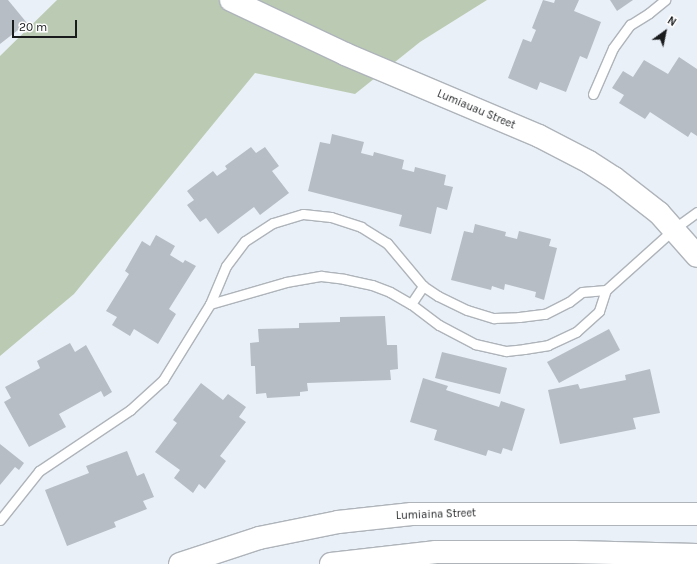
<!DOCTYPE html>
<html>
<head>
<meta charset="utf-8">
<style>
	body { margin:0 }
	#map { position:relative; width:697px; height:564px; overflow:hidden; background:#eaf0f7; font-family:Karla,sans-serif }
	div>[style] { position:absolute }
	.green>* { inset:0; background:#bbcbb3 }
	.building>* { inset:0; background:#b7bdc4 }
	.roads { filter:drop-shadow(1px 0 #aeb4ba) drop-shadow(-1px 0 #aeb4ba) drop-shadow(0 1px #aeb4ba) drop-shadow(0 -1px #aeb4ba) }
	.service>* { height:9px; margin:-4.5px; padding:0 4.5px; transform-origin:4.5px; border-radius:4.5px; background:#fff }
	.tertiary>* { height:22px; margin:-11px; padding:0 11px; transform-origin:11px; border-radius:11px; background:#fff }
	.secondary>* { height:22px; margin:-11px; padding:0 11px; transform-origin:11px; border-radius:11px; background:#fff }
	span { translate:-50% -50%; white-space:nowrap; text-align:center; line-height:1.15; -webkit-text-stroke:3px #fff; paint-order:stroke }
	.street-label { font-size:11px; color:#191b1d }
	.north { position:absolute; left:645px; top:12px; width:40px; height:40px; -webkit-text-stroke:3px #fff; paint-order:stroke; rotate:33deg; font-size:11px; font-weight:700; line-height:16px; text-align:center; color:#191b1d }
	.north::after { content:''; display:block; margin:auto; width:14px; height:18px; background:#191b1d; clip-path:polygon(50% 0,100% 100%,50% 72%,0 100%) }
	.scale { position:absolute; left:12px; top:20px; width:65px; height:18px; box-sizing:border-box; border:2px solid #191b1d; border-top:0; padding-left:5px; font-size:12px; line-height:14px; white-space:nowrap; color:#191b1d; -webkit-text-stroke:3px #fff; paint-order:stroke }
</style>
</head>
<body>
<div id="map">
	<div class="green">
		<div style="clip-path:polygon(57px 0,487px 0,420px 42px,355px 94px,255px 73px,74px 294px,0 356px,0 56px)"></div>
	</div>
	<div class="building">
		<div style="clip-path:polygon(0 0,8px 0,27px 23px,0 44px)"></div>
		<div style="clip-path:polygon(543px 0,554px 3px,555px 0,579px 0,574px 11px,601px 22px,587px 59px,580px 56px,566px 92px,540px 82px,537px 90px,508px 78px,523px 39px,531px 42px,536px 30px,532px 28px)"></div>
		<div style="clip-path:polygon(610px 0,633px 0,617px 11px)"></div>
		<div style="clip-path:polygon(679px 57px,697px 69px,697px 136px,691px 132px,688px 137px,650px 112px,645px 119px,619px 103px,624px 95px,612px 88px,623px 71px,633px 77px,644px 60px,668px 74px)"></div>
		<div style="clip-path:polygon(332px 134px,364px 142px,361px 153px,373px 156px,374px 152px,404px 160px,402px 169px,414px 172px,415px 167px,446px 175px,444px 185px,453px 187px,447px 210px,437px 207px,431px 234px,399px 226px,402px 215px,308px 191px,320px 142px,330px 144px)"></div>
		<div style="clip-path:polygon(251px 147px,256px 153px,265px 147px,279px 166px,272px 171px,289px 193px,260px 215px,254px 207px,218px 234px,206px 218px,200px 222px,187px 205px,194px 200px,187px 191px,213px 171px,217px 176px,227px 169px,225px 166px)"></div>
		<div style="clip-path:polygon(475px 224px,506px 232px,505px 236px,517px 239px,519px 231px,551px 239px,549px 246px,557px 248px,544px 300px,535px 297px,536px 292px,505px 284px,504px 290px,492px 286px,491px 290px,451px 280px,464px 231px,473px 233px)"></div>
		<div style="clip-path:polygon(156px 235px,175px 246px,170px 255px,183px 263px,185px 260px,196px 266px,169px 309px,176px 314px,158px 344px,134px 329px,130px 336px,112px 325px,117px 317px,106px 311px,129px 274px,125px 271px,142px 241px,150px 246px)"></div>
		<div style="clip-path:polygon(385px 316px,387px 345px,397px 345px,398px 369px,390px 370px,391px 380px,307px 383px,308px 391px,300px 392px,300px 396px,267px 398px,266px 393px,256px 394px,255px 366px,251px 366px,250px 343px,259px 342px,258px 329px,299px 328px,299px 323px,340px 322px,340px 317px)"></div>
		<div style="clip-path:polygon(609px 329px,620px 350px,559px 383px,547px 362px)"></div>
		<div style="clip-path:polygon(70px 343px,75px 352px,86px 345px,112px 392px,104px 397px,101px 391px,59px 414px,66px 427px,29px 447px,4px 402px,11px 398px,5px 387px,40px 368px,37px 361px)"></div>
		<div style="clip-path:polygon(442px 352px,507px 368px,500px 394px,435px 378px)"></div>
		<div style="clip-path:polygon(650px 369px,660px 413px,633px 418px,636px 429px,560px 444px,548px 390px,578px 384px,580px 389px,626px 380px,625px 375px)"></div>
		<div style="clip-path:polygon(423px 378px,448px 386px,446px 390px,499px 407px,501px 401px,525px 409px,512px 451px,503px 448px,501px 454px,488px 450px,486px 456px,434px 440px,437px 430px,410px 422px)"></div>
		<div style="clip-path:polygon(201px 383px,223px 400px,228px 394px,246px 407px,239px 417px,246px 422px,220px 456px,226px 461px,205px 489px,199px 484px,193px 493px,174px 478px,180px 470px,155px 452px,177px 423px,173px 420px)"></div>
		<div style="clip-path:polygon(0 444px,24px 463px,19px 470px,15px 467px,0 485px)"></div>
		<div style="clip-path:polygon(127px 451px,137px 476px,144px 473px,154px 497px,143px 501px,147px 509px,114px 522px,116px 527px,67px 546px,45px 490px,89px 473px,86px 466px)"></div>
	</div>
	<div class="roads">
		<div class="service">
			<div style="left:593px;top:94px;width:50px;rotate:-66.5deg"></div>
			<div style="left:613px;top:48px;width:29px;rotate:-54deg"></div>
			<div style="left:630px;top:25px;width:22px;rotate:-32deg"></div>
			<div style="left:649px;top:13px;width:21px;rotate:-39deg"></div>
			<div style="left:210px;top:304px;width:41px;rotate:-67.2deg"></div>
			<div style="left:226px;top:266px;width:31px;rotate:-53deg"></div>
			<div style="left:245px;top:241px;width:33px;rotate:-33deg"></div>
			<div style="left:273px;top:223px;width:31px;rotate:-17deg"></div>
			<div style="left:303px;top:214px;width:28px;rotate:6deg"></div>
			<div style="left:331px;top:217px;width:32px;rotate:18deg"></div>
			<div style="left:361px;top:227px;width:31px;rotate:32deg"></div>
			<div style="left:387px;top:243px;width:56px;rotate:50.1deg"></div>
			<div style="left:423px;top:286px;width:18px;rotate:34deg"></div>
			<div style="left:438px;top:296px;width:32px;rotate:26deg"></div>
			<div style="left:467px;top:310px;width:28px;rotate:17deg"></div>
			<div style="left:494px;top:318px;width:25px;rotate:-2deg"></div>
			<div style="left:519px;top:317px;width:26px;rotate:-7deg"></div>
			<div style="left:545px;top:314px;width:27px;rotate:-27deg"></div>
			<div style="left:569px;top:302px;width:16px;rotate:-38deg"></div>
			<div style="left:582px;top:292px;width:24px;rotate:-5deg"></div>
			<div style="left:411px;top:304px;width:22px;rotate:-56deg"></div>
			<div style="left:0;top:520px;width:63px;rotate:-51.5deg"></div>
			<div style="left:39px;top:471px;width:110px;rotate:-33.8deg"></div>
			<div style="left:130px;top:410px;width:45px;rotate:-42.3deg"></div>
			<div style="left:163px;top:380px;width:89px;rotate:-58.3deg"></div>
			<div style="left:210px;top:304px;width:79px;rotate:-16.1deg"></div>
			<div style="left:286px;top:282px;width:36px;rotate:-10deg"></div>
			<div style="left:321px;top:276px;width:23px;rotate:7deg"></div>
			<div style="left:344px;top:279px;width:29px;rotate:12deg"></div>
			<div style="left:372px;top:285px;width:19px;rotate:21deg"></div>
			<div style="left:390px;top:292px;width:24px;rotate:30deg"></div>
			<div style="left:411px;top:304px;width:35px;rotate:37deg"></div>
			<div style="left:439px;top:325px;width:41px;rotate:27.8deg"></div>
			<div style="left:475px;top:344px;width:32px;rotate:13deg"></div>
			<div style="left:506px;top:351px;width:18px;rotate:-6deg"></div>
			<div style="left:524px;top:349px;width:24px;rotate:-9deg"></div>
			<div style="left:548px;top:345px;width:31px;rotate:-25deg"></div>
			<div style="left:576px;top:332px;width:31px;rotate:-42deg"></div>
			<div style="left:599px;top:311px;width:22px;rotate:-72deg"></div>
			<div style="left:606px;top:290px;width:93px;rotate:-41.9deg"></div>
			<div style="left:675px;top:228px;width:27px;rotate:-36deg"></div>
		</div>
		<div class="tertiary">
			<div style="left:231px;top:0;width:126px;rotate:25.3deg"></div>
			<div style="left:345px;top:54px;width:211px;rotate:22.9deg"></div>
			<div style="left:539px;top:136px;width:56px;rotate:27.5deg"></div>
			<div style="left:589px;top:162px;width:30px;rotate:33deg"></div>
			<div style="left:614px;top:178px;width:57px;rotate:37.9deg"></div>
			<div style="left:659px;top:213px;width:57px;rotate:48.5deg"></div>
		</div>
		<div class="secondary">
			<div style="left:180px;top:564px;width:83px;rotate:-18.2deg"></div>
			<div style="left:259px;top:538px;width:81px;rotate:-11.4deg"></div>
			<div style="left:338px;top:522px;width:74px;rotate:-6.2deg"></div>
			<div style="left:412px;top:514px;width:285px"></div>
			<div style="left:331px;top:564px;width:106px;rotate:-6.5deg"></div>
			<div style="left:436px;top:552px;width:137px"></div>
			<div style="left:573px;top:552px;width:124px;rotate:1.4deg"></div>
		</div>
	</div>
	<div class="street-label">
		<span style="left:476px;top:110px;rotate:23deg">Lumiauau Street</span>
		<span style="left:436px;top:515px;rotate:-2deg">Lumiaina Street</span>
	</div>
	<div class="north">N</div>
	<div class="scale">20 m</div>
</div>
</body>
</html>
